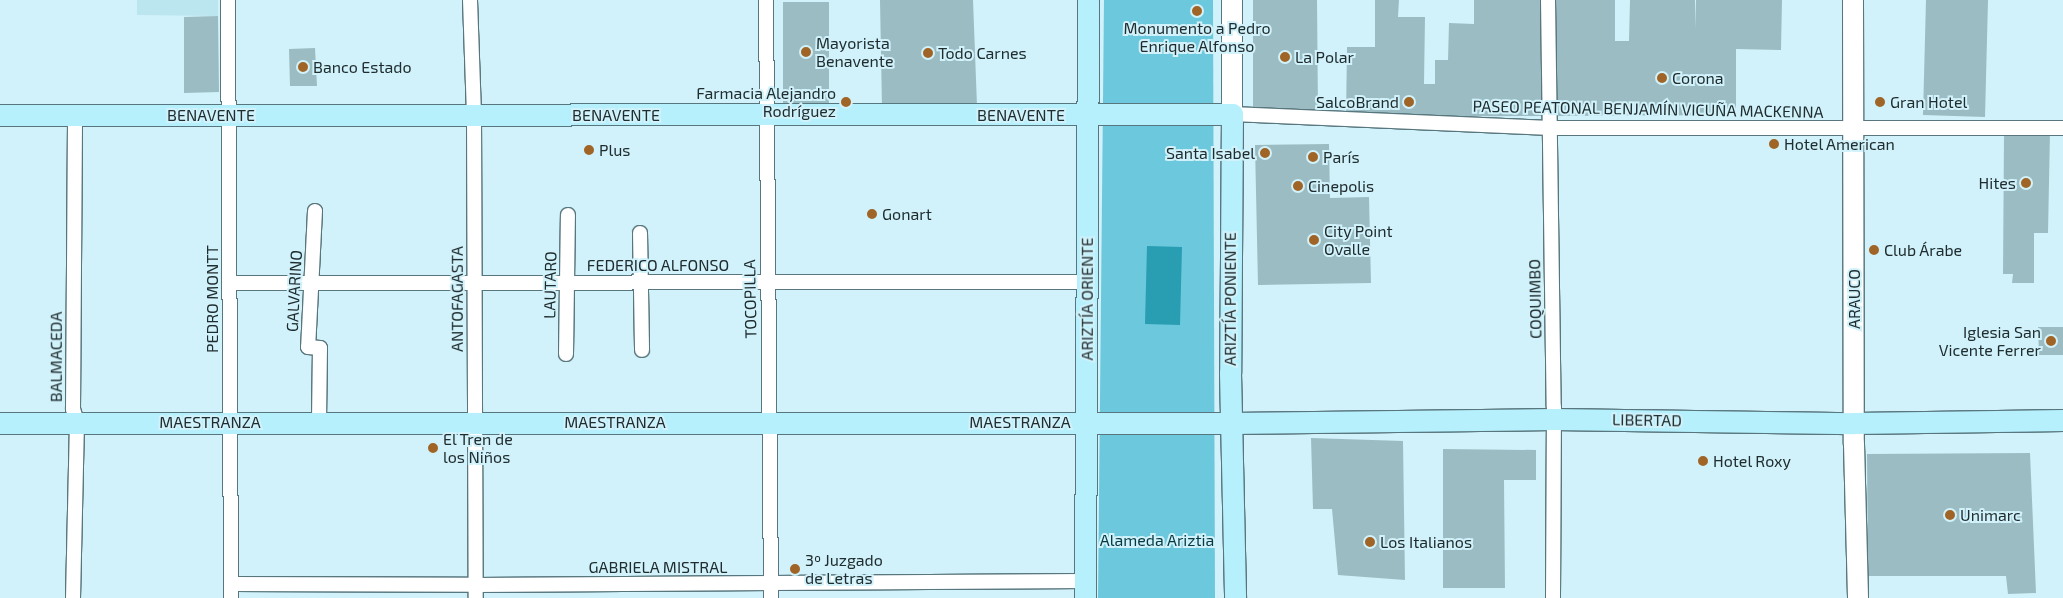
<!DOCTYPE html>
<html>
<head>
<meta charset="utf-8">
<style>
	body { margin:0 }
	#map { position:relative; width:2063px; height:598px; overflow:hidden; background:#d1f2fa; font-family:"Exo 2",sans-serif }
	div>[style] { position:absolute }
	.built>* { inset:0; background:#bbe5ef }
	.green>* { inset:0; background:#6cc8dc }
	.water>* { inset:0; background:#299db2 }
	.building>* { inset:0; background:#9cbcc3 }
	.roads { filter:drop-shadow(1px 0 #58767d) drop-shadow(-1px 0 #58767d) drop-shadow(0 1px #58767d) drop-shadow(0 -1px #58767d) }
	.street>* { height:14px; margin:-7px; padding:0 7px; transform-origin:7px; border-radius:7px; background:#fff }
	.secondary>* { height:20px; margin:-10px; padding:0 10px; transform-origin:10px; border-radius:10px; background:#fff }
	.primary>* { height:21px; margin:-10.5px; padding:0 10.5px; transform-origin:10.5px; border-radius:10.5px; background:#b6f0fd }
	.dots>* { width:14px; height:14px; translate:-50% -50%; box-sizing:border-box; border:2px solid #d1f2fa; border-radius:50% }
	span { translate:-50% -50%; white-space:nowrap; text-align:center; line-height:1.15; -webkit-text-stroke:4px #d1f2fa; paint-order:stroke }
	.poi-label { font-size:16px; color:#202d30 }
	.left { translate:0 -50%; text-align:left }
	.right { translate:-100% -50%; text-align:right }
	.street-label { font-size:16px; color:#202d30 }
	.park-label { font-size:16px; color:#063a43 }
</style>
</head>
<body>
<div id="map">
	<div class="built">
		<div style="clip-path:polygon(137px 0,218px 0,218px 16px,137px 15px)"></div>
	</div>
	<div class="green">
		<div style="clip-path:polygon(1104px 0,1213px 0,1215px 598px,1098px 598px)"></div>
	</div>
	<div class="water">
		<div style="clip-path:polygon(1147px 246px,1182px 247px,1180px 325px,1145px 324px)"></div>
	</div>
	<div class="building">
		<div style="clip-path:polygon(880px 0,973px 0,977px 106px,882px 108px)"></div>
		<div style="clip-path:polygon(1253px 0,1317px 0,1318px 114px,1253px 115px)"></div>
		<div style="clip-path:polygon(1375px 0,1399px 0,1398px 17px,1425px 17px,1424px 84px,1435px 84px,1435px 60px,1448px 60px,1449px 23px,1474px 24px,1474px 0,1540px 0,1542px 116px,1346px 117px,1347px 47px,1375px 47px)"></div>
		<div style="clip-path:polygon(1553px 0,1615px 0,1615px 41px,1629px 41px,1630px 0,1695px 0,1696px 29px,1696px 0,1782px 0,1781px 50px,1736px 49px,1736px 115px,1554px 116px)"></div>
		<div style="clip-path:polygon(1926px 0,1988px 0,1985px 117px,1923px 115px)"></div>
		<div style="clip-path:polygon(783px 2px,829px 2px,829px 103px,783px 103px)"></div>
		<div style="clip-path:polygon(218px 16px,219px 92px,184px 93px,184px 17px)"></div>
		<div style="clip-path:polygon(315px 48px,317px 86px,290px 86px,289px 49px)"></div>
		<div style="clip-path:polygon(2050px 132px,2048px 233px,2034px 233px,2034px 283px,2012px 283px,2013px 274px,2003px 274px,2004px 134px)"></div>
		<div style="clip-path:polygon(1329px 144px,1330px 198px,1369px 197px,1371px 283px,1258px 285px,1255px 145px)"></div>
		<div style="clip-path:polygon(2038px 327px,2063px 327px,2063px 355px,2039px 355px)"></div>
		<div style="clip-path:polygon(1311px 438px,1403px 441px,1405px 580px,1338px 575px,1332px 509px,1313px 509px)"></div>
		<div style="clip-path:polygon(1443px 449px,1536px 450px,1536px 480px,1504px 480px,1505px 588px,1443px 588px)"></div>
		<div style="clip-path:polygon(2030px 453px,2036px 593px,2008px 594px,2006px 576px,1868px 576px,1867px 454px)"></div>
	</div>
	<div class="roads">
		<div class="street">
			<div style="left:228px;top:0;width:598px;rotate:89.71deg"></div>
			<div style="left:470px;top:0;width:115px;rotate:88deg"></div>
			<div style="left:474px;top:115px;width:483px;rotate:89.8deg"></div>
			<div style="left:766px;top:0;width:598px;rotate:89.52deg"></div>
			<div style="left:1548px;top:0;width:407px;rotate:89.2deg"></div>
			<div style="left:1554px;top:407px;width:191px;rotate:90.3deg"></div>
			<div style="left:1232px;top:114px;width:319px;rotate:2.5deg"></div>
			<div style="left:1551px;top:128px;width:512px"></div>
			<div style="left:315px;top:211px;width:136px;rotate:92.9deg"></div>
			<div style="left:308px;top:347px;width:12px;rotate:5deg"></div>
			<div style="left:320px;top:348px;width:74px;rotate:90.8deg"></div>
			<div style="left:640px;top:233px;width:117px;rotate:89deg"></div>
			<div style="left:230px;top:283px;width:857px;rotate:-0.07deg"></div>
			<div style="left:566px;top:354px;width:139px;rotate:-89.2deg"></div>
			<div style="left:231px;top:584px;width:245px;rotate:0.2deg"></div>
			<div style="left:476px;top:585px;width:609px;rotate:-0.38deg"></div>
			<div style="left:73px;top:598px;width:176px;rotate:-88.7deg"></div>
			<div style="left:77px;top:422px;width:14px;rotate:-107deg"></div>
			<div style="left:73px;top:409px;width:294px;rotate:-89.6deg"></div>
		</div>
		<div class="secondary">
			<div style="left:1853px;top:0;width:444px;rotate:89.9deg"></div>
			<div style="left:1854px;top:444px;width:154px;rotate:88.5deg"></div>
			<div style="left:1232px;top:114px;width:114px;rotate:-90deg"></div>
		</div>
		<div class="primary">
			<div style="left:0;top:115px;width:1232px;rotate:-0.05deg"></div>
			<div style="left:1232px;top:114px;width:259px;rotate:90.4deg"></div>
			<div style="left:1230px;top:373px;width:225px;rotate:88.7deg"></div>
			<div style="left:0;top:423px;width:1231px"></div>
			<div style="left:1231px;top:423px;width:322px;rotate:-0.7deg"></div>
			<div style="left:1553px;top:419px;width:301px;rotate:0.8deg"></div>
			<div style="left:1854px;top:423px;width:209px;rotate:-0.8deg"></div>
			<div style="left:1085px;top:598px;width:598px;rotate:-89.71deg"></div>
		</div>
	</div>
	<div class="dots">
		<div style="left:1197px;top:11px;background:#a06526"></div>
		<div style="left:806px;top:52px;background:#a06526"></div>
		<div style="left:928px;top:53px;background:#a06526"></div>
		<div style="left:1285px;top:57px;background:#a06526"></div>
		<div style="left:303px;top:67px;background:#a06526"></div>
		<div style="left:1662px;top:78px;background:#a06526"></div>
		<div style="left:846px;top:102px;background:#a06526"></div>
		<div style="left:1409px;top:102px;background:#a06526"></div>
		<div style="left:1880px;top:102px;background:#a06526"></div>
		<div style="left:1774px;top:144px;background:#a06526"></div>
		<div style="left:589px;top:150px;background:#a06526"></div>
		<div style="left:1265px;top:153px;background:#a06526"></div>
		<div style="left:1313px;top:157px;background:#a06526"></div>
		<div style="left:2026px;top:183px;background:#a06526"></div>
		<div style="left:1298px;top:186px;background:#a06526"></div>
		<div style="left:872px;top:214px;background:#a06526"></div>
		<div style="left:1314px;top:240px;background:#a06526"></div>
		<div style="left:1874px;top:250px;background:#a06526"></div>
		<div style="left:2051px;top:341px;background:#a06526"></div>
		<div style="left:433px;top:448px;background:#a06526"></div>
		<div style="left:1703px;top:461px;background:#a06526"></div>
		<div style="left:1950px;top:515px;background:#a06526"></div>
		<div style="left:1370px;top:542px;background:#a06526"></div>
		<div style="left:795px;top:569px;background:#a06526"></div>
	</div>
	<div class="poi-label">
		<span style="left:1197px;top:37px">Monumento a Pedro<br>Enrique Alfonso</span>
		<span class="left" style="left:816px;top:52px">Mayorista<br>Benavente</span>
		<span class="left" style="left:938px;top:53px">Todo Carnes</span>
		<span class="left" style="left:1295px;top:57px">La Polar</span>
		<span class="left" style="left:313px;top:67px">Banco Estado</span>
		<span class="left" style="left:1672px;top:78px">Corona</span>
		<span class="right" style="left:836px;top:102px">Farmacia Alejandro<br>Rodríguez</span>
		<span class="right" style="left:1399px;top:102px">SalcoBrand</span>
		<span class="left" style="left:1890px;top:102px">Gran Hotel</span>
		<span class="left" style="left:1784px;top:144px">Hotel American</span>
		<span class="left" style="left:599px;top:150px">Plus</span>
		<span class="right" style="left:1255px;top:153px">Santa Isabel</span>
		<span class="left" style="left:1323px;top:157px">París</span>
		<span class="right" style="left:2016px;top:183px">Hites</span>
		<span class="left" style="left:1308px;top:186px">Cinepolis</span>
		<span class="left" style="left:882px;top:214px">Gonart</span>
		<span class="left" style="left:1324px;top:240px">City Point<br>Ovalle</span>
		<span class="left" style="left:1884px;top:250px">Club Árabe</span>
		<span class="right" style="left:2041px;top:341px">Iglesia San<br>Vicente Ferrer</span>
		<span class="left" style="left:443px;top:448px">El Tren de<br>los Niños</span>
		<span class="left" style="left:1713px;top:461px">Hotel Roxy</span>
		<span class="left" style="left:1960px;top:515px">Unimarc</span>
		<span class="left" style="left:1380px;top:542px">Los Italianos</span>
		<span class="left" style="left:805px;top:569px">3º Juzgado<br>de Letras</span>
	</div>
	<div class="street-label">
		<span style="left:1648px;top:109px;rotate:1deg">PASEO PEATONAL BENJAMÍN VICUÑA MACKENNA</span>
		<span style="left:211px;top:115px">BENAVENTE</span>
		<span style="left:616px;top:115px">BENAVENTE</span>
		<span style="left:1021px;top:115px">BENAVENTE</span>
		<span style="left:658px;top:265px">FEDERICO ALFONSO</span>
		<span style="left:550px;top:285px;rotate:-89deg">LAUTARO</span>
		<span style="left:294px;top:291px;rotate:-87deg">GALVARINO</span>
		<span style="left:212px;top:299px;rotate:-90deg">PEDRO MONTT</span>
		<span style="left:457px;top:299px;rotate:-90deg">ANTOFAGASTA</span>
		<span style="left:750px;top:299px;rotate:-91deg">TOCOPILLA</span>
		<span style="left:1087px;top:299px;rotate:-90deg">ARIZTÍA ORIENTE</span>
		<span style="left:1230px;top:299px;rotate:-90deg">ARIZTÍA PONIENTE</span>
		<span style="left:1535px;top:299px;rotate:-91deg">COQUIMBO</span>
		<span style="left:1854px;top:299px;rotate:-90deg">ARAUCO</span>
		<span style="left:56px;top:357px;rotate:-90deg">BALMACEDA</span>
		<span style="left:1647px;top:420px;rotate:1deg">LIBERTAD</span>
		<span style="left:210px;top:422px">MAESTRANZA</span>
		<span style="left:615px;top:422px">MAESTRANZA</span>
		<span style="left:1020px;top:422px">MAESTRANZA</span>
		<span style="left:658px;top:567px">GABRIELA MISTRAL</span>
	</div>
	<div class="park-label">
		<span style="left:1157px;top:540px">Alameda Ariztia</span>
	</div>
</div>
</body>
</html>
